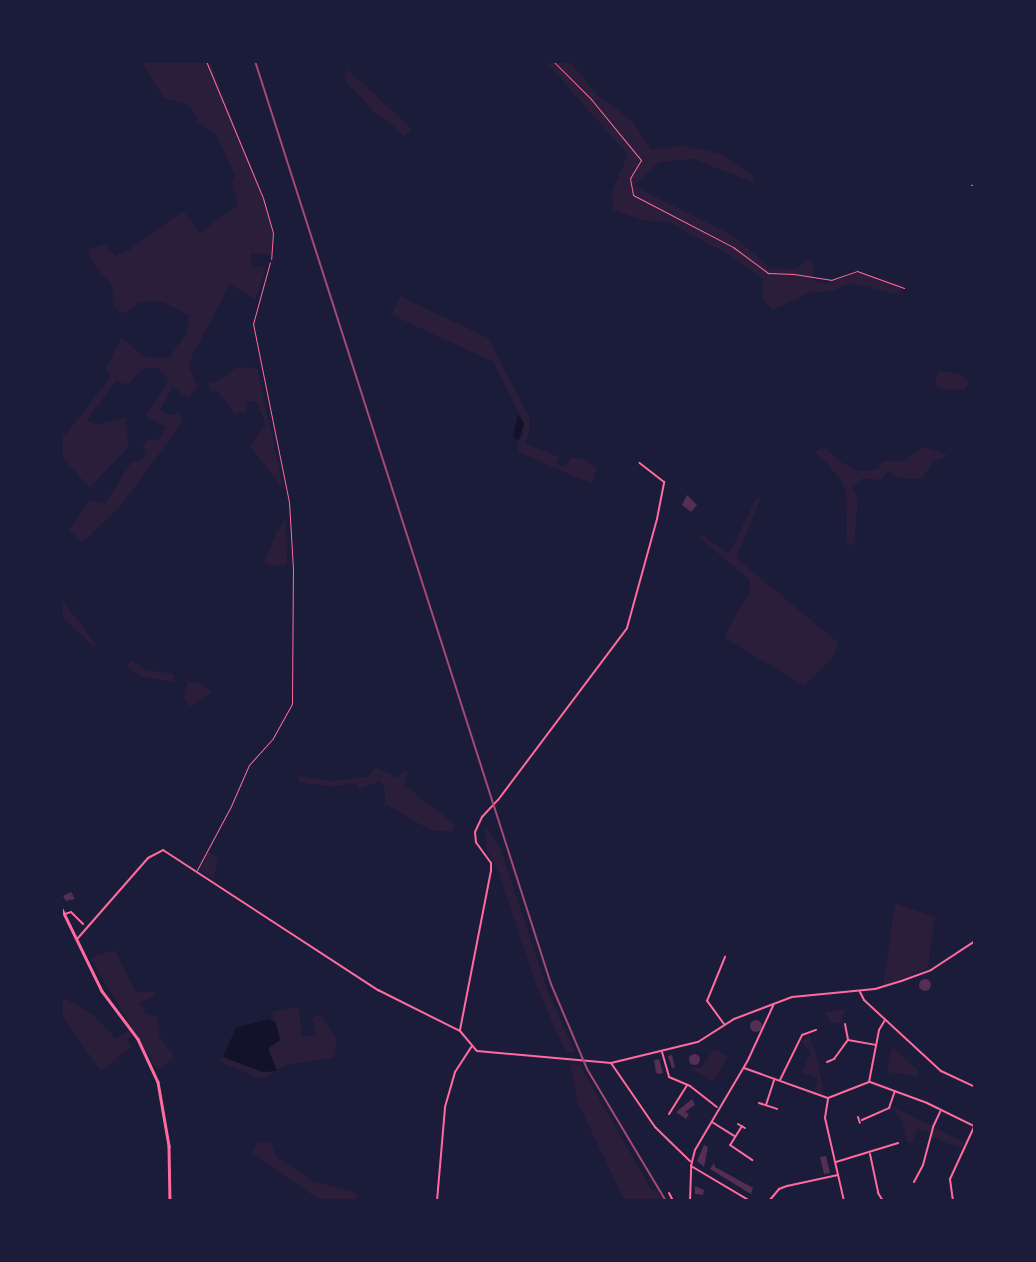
<!DOCTYPE html>
<html>
<head>
<meta charset="utf-8">
<style>
	body { margin:0 }
	#map { position:relative; width:1036px; height:1262px; overflow:hidden; background:#1b1b3a; font-family:Spectral,serif }
	div>[style] { position:absolute }
	.green>* { inset:0; background:#2a1e3b }
	.water>* { inset:0; background:#12122b }
	.building>* { inset:0; background:#542f53 }
	.round { border-radius:50% }
	.path>* { height:1px; margin:-0.5px; padding:0 0.5px; transform-origin:0.5px; border-radius:0.5px; background:#ff6b9d }
	.service>* { height:1px; margin:-0.5px; padding:0 0.5px; transform-origin:0.5px; border-radius:0.5px; background:#ff6b9d }
	.minor>* { height:2px; margin:-1px; padding:0 1px; transform-origin:1px; border-radius:1px; background:#ff6b9d }
	.tertiary>* { height:2px; margin:-1px; padding:0 1px; transform-origin:1px; border-radius:1px; background:#ff6b9d }
	.trunk>* { height:2.5px; margin:-1.25px; padding:0 1.25px; transform-origin:1.25px; border-radius:1.25px; background:#ff6b9d }
	.rail>* { height:2px; margin:-1px; padding:0 1px; transform-origin:1px; border-radius:1px; background:#a44b75 }
	span { translate:-50% -50%; white-space:nowrap; text-align:center; line-height:1.15; -webkit-text-stroke:5px #1b1b3a; paint-order:stroke }
	.frame { position:absolute; inset:0; border:63px solid #1b1b3a; pointer-events:none }
</style>
</head>
<body>
<div id="map">
	<div class="green">
		<div style="clip-path:polygon(140px 61px,210px 61px,263px 198px,273px 233px,272px 255px,250px 253px,252px 266px,266px 268px,255px 300px,230px 284px,188px 364px,197px 386px,188px 399px,173px 386px,160px 410px,169px 415px,179px 413px,183px 421px,123px 503px,82px 543px,69px 529px,90px 500px,105px 503px,131px 463px,144px 458px,146px 453px,142px 446px,147px 440px,160px 439px,165px 427px,145px 415px,169px 380px,157px 367px,142px 369px,128px 385px,116px 381px,87px 420px,96px 425px,125px 417px,129px 446px,90px 488px,61px 456px,61px 436px,67px 433px,111px 376px,105px 371px,121px 338px,145px 357px,169px 358px,186px 333px,189px 316px,163px 302px,139px 302px,125px 314px,114px 307px,112px 286px,93px 263px,88px 250px,104px 244px,115px 256px,129px 250px,183px 211px,200px 232px,238px 206px,232px 182px,235px 175px,216px 134px,198px 122px,190px 105px,164px 98px)"></div>
		<div style="clip-path:polygon(545px 61px,570px 61px,599px 97px,632px 120px,651px 150px,682px 145px,722px 154px,754px 175px,755px 183px,693px 159px,659px 162px,634px 186px,732px 235px,771px 268px,796px 269px,810px 259px,814px 266px,813px 280px,826px 284px,858px 272px,902px 285px,899px 295px,852px 283px,831px 291px,809px 293px,773px 310px,763px 300px,763px 279px,733px 257px,668px 222px,641px 220px,613px 210px,612px 191px,628px 155px)"></div>
		<div style="clip-path:polygon(347px 69px,412px 129px,404px 137px,388px 120px,378px 116px,345px 80px)"></div>
		<div style="clip-path:polygon(400px 296px,488px 338px,529px 416px,529px 433px,525px 444px,560px 457px,556px 464px,566px 466px,571px 457px,586px 460px,597px 469px,592px 484px,519px 452px,517px 444px,522px 436px,524px 423px,493px 362px,392px 315px)"></div>
		<div style="clip-path:polygon(237px 367px,257px 368px,284px 490px,250px 446px,266px 425px,256px 401px,247px 401px,246px 412px,235px 414px,217px 391px,210px 392px,208px 383px,217px 381px)"></div>
		<div style="clip-path:polygon(940px 371px,960px 374px,968px 382px,967px 386px,964px 390px,947px 390px,937px 387px,935px 378px)"></div>
		<div style="clip-path:polygon(823px 446px,839px 461px,858px 471px,877px 470px,883px 461px,904px 461px,924px 447px,948px 455px,933px 462px,921px 479px,898px 478px,888px 472px,880px 480px,863px 478px,853px 487px,858px 499px,854px 547px,847px 542px,846px 493px,841px 481px,828px 464px,815px 453px)"></div>
		<div style="clip-path:polygon(757px 496px,761px 498px,736px 558px,839px 643px,833px 656px,805px 686px,726px 639px,726px 632px,750px 591px,749px 579px,699px 538px,701px 534px,729px 554px)"></div>
		<div style="clip-path:polygon(286px 518px,287px 564px,272px 566px,264px 563px,275px 535px)"></div>
		<div style="clip-path:polygon(61px 598px,96px 644px,94px 647px,61px 616px)"></div>
		<div style="clip-path:polygon(132px 661px,147px 670px,174px 674px,173px 682px,143px 677px,126px 666px)"></div>
		<div style="clip-path:polygon(188px 681px,201px 684px,212px 692px,192px 706px,188px 705px,184px 698px)"></div>
		<div style="clip-path:polygon(376px 767px,398px 778px,404px 770px,408px 772px,404px 785px,456px 825px,451px 832px,430px 830px,385px 804px,385px 789px,380px 781px,359px 789px,355px 783px,332px 787px,299px 782px,299px 776px,331px 781px,367px 777px)"></div>
		<div style="clip-path:polygon(485px 826px,500px 847px,547px 989px,575px 1052px,566px 1053px,536px 985px,495px 863px,487px 851px)"></div>
		<div style="clip-path:polygon(208px 852px,219px 858px,213px 878px,200px 870px)"></div>
		<div style="clip-path:polygon(895px 903px,935px 917px,928px 968px,883px 986px)"></div>
		<div style="clip-path:polygon(115px 950px,136px 992px,154px 992px,156px 996px,139px 1003px,146px 1014px,158px 1016px,159px 1035px,175px 1058px,157px 1069px,90px 958px)"></div>
		<div style="clip-path:polygon(61px 996px,95px 1016px,116px 1039px,129px 1030px,132px 1036px,126px 1040px,131px 1047px,101px 1071px,61px 1015px)"></div>
		<div style="clip-path:polygon(299px 1007px,302px 1036px,315px 1035px,312px 1019px,319px 1014px,337px 1040px,334px 1058px,289px 1064px,261px 1079px,218px 1061px,223px 1057px,263px 1072px,277px 1070px,268px 1049px,276px 1023px,272px 1012px)"></div>
		<div style="clip-path:polygon(845px 1009px,841px 1023px,831px 1023px,824px 1012px)"></div>
		<div style="clip-path:polygon(809px 1034px,819px 1063px,823px 1094px,814px 1092px,818px 1079px,801px 1073px,811px 1052px,801px 1042px)"></div>
		<div style="clip-path:polygon(892px 1047px,918px 1070px,918px 1076px,891px 1073px,887px 1069px)"></div>
		<div style="clip-path:polygon(714px 1049px,728px 1057px,713px 1082px,691px 1069px,702px 1067px)"></div>
		<div style="clip-path:polygon(570px 1064px,580px 1065px,651px 1189px,657px 1190px,663px 1201px,625px 1201px,578px 1103px)"></div>
		<div style="clip-path:polygon(892px 1106px,964px 1142px,961px 1148px,929px 1137px,930px 1133px,917px 1129px,912px 1143px,907px 1142px,902px 1121px)"></div>
		<div style="clip-path:polygon(258px 1141px,270px 1143px,278px 1158px,313px 1181px,355px 1192px,359px 1201px,321px 1201px,251px 1153px)"></div>
	</div>
	<div class="water">
		<div style="clip-path:polygon(518px 415px,524px 423px,519px 440px,513px 437px)"></div>
		<div style="clip-path:polygon(269px 1019px,276px 1023px,280px 1040px,268px 1049px,277px 1071px,263px 1072px,223px 1057px,236px 1028px)"></div>
	</div>
	<div class="building">
		<div style="clip-path:polygon(687px 495px,697px 505px,691px 512px,682px 505px)"></div>
		<div style="clip-path:polygon(71px 892px,75px 899px,66px 901px,63px 896px)"></div>
		<div class="round" style="left:919px;top:979px;width:12px;height:12px"></div>
		<div class="round" style="left:750px;top:1020px;width:12px;height:12px"></div>
		<div class="round" style="left:688.5px;top:1053.5px;width:11px;height:11px"></div>
		<div style="clip-path:polygon(672px 1055px,675px 1068px,672px 1068px,668px 1056px)"></div>
		<div style="clip-path:polygon(659px 1059px,663px 1073px,660px 1074px,656px 1073px,654px 1060px)"></div>
		<div style="clip-path:polygon(692px 1099px,695px 1105px,685px 1112px,689px 1114px,686px 1119px,676px 1112px)"></div>
		<div style="clip-path:polygon(704px 1145px,708px 1147px,704px 1167px,697px 1161px)"></div>
		<div style="clip-path:polygon(826px 1156px,830px 1173px,824px 1174px,820px 1157px)"></div>
		<div style="clip-path:polygon(714px 1163px,715px 1167px,753px 1188px,751px 1194px,710px 1169px)"></div>
		<div style="clip-path:polygon(695px 1186px,704px 1190px,703px 1195px,695px 1194px)"></div>
	</div>
	<div class="path">
		<div style="left:206px;top:61px;width:148px;rotate:67.4deg"></div>
		<div style="left:263px;top:198px;width:36px;rotate:74deg"></div>
		<div style="left:273px;top:233px;width:26px;rotate:94deg"></div>
		<div style="left:553px;top:61px;width:54px;rotate:45deg"></div>
		<div style="left:591px;top:99px;width:79px;rotate:50.7deg"></div>
		<div style="left:641px;top:160px;width:21px;rotate:121deg"></div>
		<div style="left:630px;top:178px;width:17px;rotate:80deg"></div>
		<div style="left:633px;top:195px;width:113px;rotate:27.5deg"></div>
		<div style="left:733px;top:247px;width:44px;rotate:36.6deg"></div>
		<div style="left:768px;top:273px;width:26px;rotate:2deg"></div>
		<div style="left:794px;top:274px;width:37px;rotate:9deg"></div>
		<div style="left:831px;top:280px;width:28px;rotate:-19deg"></div>
		<div style="left:857px;top:271px;width:50px;rotate:19.9deg"></div>
		<div style="left:971px;top:185px;width:4px;rotate:-14deg"></div>
	</div>
	<div class="service">
		<div style="left:197px;top:870px;width:72px;rotate:-62deg"></div>
		<div style="left:231px;top:806px;width:45px;rotate:-66.3deg"></div>
		<div style="left:249px;top:765px;width:36px;rotate:-48deg"></div>
		<div style="left:273px;top:738px;width:39px;rotate:-61deg"></div>
		<div style="left:292px;top:704px;width:135px;rotate:-89.6deg"></div>
		<div style="left:293px;top:569px;width:67px;rotate:-93.4deg"></div>
		<div style="left:289px;top:502px;width:182px;rotate:-101.4deg"></div>
		<div style="left:253px;top:324px;width:64px;rotate:-74.7deg"></div>
	</div>
	<div class="minor">
		<div style="left:65px;top:914px;width:6px;rotate:-18deg"></div>
		<div style="left:71px;top:912px;width:17px;rotate:45deg"></div>
		<div style="left:860px;top:992px;width:9px;rotate:63deg"></div>
		<div style="left:864px;top:1000px;width:105px;rotate:42.7deg"></div>
		<div style="left:941px;top:1071px;width:38px;rotate:25deg"></div>
		<div style="left:724px;top:1024px;width:29px;rotate:-126deg"></div>
		<div style="left:707px;top:1001px;width:48px;rotate:-67.8deg"></div>
		<div style="left:845px;top:1024px;width:16px;rotate:79deg"></div>
		<div style="left:460px;top:1030px;width:162px;rotate:-79deg"></div>
		<div style="left:491px;top:871px;width:8px;rotate:-90deg"></div>
		<div style="left:491px;top:863px;width:26px;rotate:-126deg"></div>
		<div style="left:476px;top:842px;width:10px;rotate:-96deg"></div>
		<div style="left:475px;top:832px;width:17px;rotate:-65deg"></div>
		<div style="left:482px;top:817px;width:23px;rotate:-47deg"></div>
		<div style="left:498px;top:800px;width:215px;rotate:-53.1deg"></div>
		<div style="left:627px;top:628px;width:113px;rotate:-74.6deg"></div>
		<div style="left:657px;top:519px;width:38px;rotate:-79deg"></div>
		<div style="left:664px;top:482px;width:31px;rotate:-142deg"></div>
		<div style="left:662px;top:1052px;width:26px;rotate:74deg"></div>
		<div style="left:669px;top:1077px;width:23px;rotate:23deg"></div>
		<div style="left:690px;top:1086px;width:34px;rotate:38deg"></div>
		<div style="left:827px;top:1062px;width:8px;rotate:-23deg"></div>
		<div style="left:834px;top:1059px;width:24px;rotate:-54deg"></div>
		<div style="left:848px;top:1040px;width:28px;rotate:10deg"></div>
		<div style="left:611px;top:1063px;width:78px;rotate:55.5deg"></div>
		<div style="left:655px;top:1127px;width:49px;rotate:44.2deg"></div>
		<div style="left:744px;top:1068px;width:89px;rotate:19.7deg"></div>
		<div style="left:828px;top:1098px;width:44px;rotate:-21.3deg"></div>
		<div style="left:869px;top:1082px;width:53px;rotate:-79.1deg"></div>
		<div style="left:879px;top:1030px;width:12px;rotate:-59deg"></div>
		<div style="left:780px;top:1080px;width:50px;rotate:-63.9deg"></div>
		<div style="left:802px;top:1035px;width:15px;rotate:-20deg"></div>
		<div style="left:870px;top:1082px;width:61px;rotate:20.2deg"></div>
		<div style="left:927px;top:1103px;width:52px;rotate:26.1deg"></div>
		<div style="left:828px;top:1099px;width:19px;rotate:99deg"></div>
		<div style="left:825px;top:1118px;width:85px;rotate:77.1deg"></div>
		<div style="left:759px;top:1103px;width:19px;rotate:18deg"></div>
		<div style="left:766px;top:1105px;width:26px;rotate:-72deg"></div>
		<div style="left:669px;top:1114px;width:34px;rotate:-58deg"></div>
		<div style="left:858px;top:1117px;width:6px;rotate:72deg"></div>
		<div style="left:862px;top:1120px;width:30px;rotate:-24deg"></div>
		<div style="left:889px;top:1108px;width:18px;rotate:-71deg"></div>
		<div style="left:712px;top:1122px;width:26px;rotate:32deg"></div>
		<div style="left:738px;top:1124px;width:8px;rotate:30deg"></div>
		<div style="left:742px;top:1126px;width:22px;rotate:122deg"></div>
		<div style="left:730px;top:1145px;width:27px;rotate:34deg"></div>
		<div style="left:870px;top:1154px;width:40px;rotate:78deg"></div>
		<div style="left:878px;top:1193px;width:9px;rotate:58deg"></div>
		<div style="left:836px;top:1162px;width:65px;rotate:-17deg"></div>
		<div style="left:691px;top:1166px;width:69px;rotate:30.7deg"></div>
		<div style="left:914px;top:1182px;width:19px;rotate:-62deg"></div>
		<div style="left:923px;top:1165px;width:39px;rotate:-75deg"></div>
		<div style="left:933px;top:1127px;width:17px;rotate:-65deg"></div>
		<div style="left:669px;top:1193px;width:9px;rotate:63deg"></div>
		<div style="left:690px;top:1201px;width:35px;rotate:-88deg"></div>
		<div style="left:691px;top:1166px;width:16px;rotate:-76deg"></div>
		<div style="left:695px;top:1150px;width:104px;rotate:-59.5deg"></div>
		<div style="left:748px;top:1060px;width:60px;rotate:-65.2deg"></div>
		<div style="left:769px;top:1201px;width:16px;rotate:-50deg"></div>
		<div style="left:779px;top:1189px;width:9px;rotate:-21deg"></div>
		<div style="left:787px;top:1186px;width:52px;rotate:-12.2deg"></div>
		<div style="left:953px;top:1201px;width:22px;rotate:-98deg"></div>
		<div style="left:950px;top:1179px;width:60px;rotate:-65.2deg"></div>
	</div>
	<div class="tertiary">
		<div style="left:78px;top:938px;width:106px;rotate:-48.8deg"></div>
		<div style="left:148px;top:858px;width:17px;rotate:-28deg"></div>
		<div style="left:163px;top:850px;width:257px;rotate:33.1deg"></div>
		<div style="left:378px;top:990px;width:92px;rotate:26.6deg"></div>
		<div style="left:460px;top:1031px;width:26px;rotate:50deg"></div>
		<div style="left:477px;top:1051px;width:135px;rotate:5.1deg"></div>
		<div style="left:611px;top:1063px;width:89px;rotate:-13.6deg"></div>
		<div style="left:698px;top:1042px;width:43px;rotate:-32.6deg"></div>
		<div style="left:734px;top:1019px;width:62px;rotate:-20.8deg"></div>
		<div style="left:792px;top:997px;width:83px;rotate:-5.5deg"></div>
		<div style="left:875px;top:989px;width:30px;rotate:-17deg"></div>
		<div style="left:904px;top:980px;width:29px;rotate:-20deg"></div>
		<div style="left:931px;top:970px;width:53px;rotate:-33.4deg"></div>
		<div style="left:437px;top:1201px;width:94px;rotate:-85.1deg"></div>
		<div style="left:445px;top:1107px;width:36px;rotate:-74deg"></div>
		<div style="left:455px;top:1072px;width:30px;rotate:-57deg"></div>
	</div>
	<div class="trunk">
		<div style="left:61px;top:907px;width:93px;rotate:64deg"></div>
		<div style="left:102px;top:991px;width:60px;rotate:53.1deg"></div>
		<div style="left:138px;top:1039px;width:47px;rotate:65.1deg"></div>
		<div style="left:158px;top:1082px;width:65px;rotate:80.2deg"></div>
		<div style="left:169px;top:1146px;width:55px;rotate:89deg"></div>
	</div>
	<div class="rail">
		<div style="left:255px;top:61px;width:969px;rotate:72.22deg"></div>
		<div style="left:551px;top:984px;width:92px;rotate:67deg"></div>
		<div style="left:587px;top:1069px;width:154px;rotate:59.1deg"></div>
	</div>
	<div class="frame"></div>
</div>
</body>
</html>
